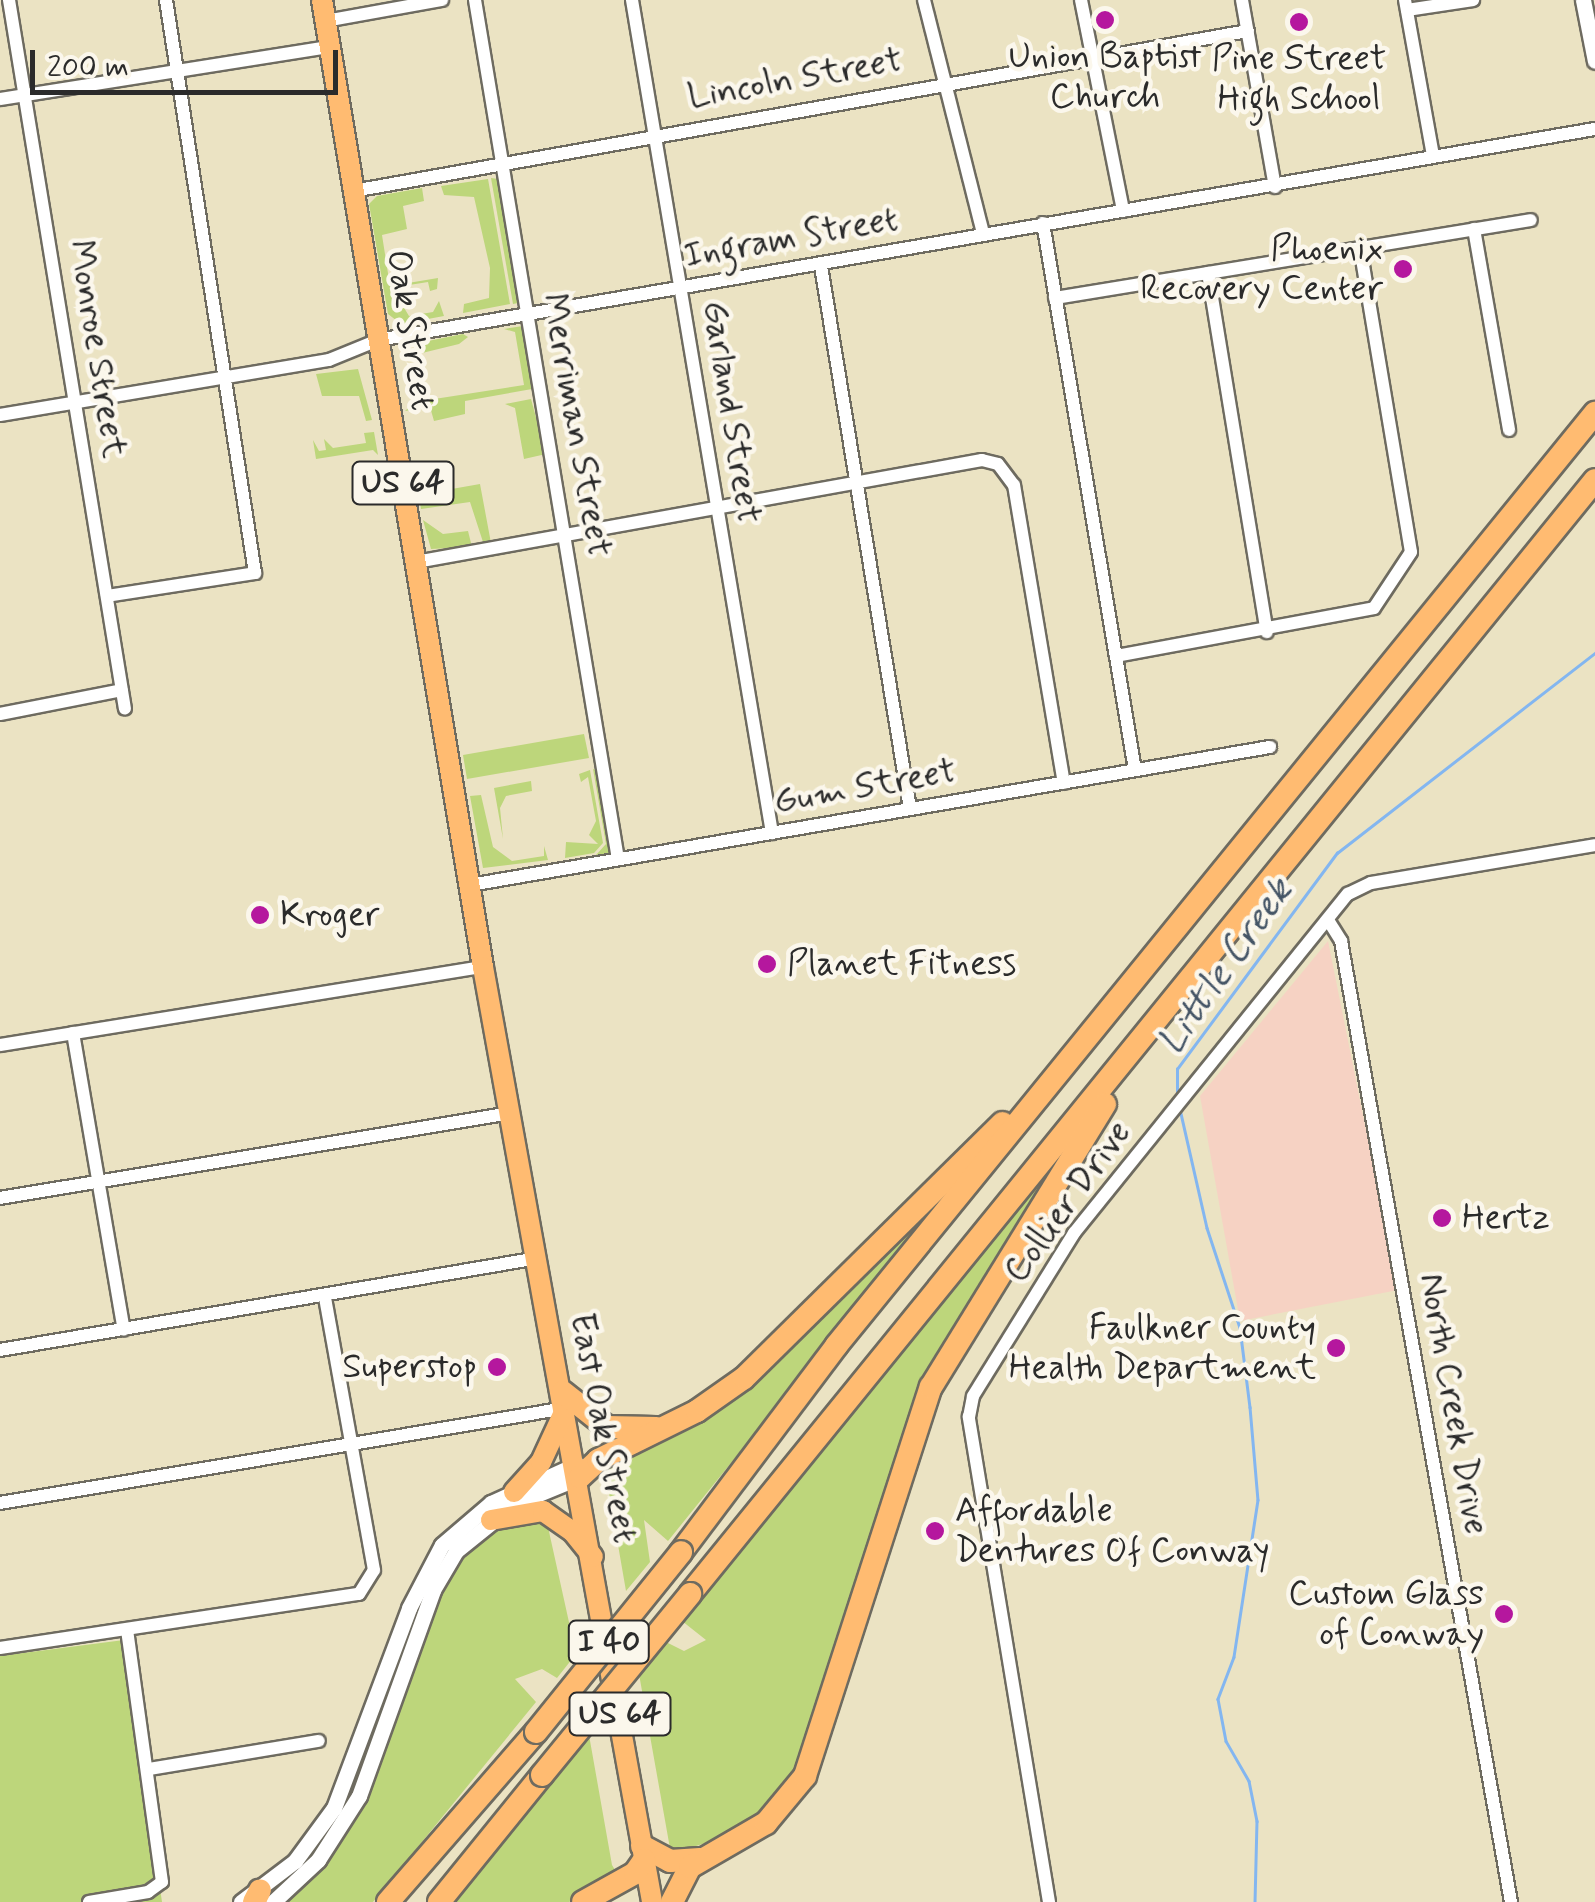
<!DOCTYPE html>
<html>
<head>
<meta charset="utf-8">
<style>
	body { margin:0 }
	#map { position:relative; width:1595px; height:1902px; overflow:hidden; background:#ebe3c3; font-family:Mynerve,sans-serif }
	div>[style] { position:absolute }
	.built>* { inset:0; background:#f6d2c3 }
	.green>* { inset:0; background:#bdd67b }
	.stream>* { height:2.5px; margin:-1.25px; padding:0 1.25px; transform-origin:1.25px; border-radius:1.25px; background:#83b6f0 }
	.roads { filter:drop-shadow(2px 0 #6e6b60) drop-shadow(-2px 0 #6e6b60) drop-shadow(0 2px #6e6b60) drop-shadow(0 -2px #6e6b60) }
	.minor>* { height:12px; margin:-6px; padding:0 6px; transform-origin:6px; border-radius:6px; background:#fff }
	.tertiary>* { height:15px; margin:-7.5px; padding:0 7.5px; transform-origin:7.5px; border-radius:7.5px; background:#fff }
	.trunk>* { height:20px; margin:-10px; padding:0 10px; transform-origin:10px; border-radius:10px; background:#ffbb71 }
	.motorway>* { height:22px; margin:-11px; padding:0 11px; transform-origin:11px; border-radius:11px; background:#ffbb71 }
	.bridges { filter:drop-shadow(2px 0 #6e6b60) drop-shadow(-2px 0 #6e6b60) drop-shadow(0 2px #6e6b60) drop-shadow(0 -2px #6e6b60) }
	.motorway-bridge>* { height:22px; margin:-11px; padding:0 11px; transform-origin:11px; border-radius:11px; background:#ffbb71 }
	.dots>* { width:28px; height:28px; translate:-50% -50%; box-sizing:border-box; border:5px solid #fbf7ec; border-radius:50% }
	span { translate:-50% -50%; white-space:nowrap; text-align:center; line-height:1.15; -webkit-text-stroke:9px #fbf7ec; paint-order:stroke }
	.shield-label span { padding:2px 8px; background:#fbf7ec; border:2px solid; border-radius:8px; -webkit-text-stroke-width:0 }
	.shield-label { font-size:32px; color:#2b2b2b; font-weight:700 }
	.poi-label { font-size:35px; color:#2b2b2b }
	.right { translate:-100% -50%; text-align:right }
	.left { translate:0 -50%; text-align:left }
	.street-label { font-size:35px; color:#2b2b2b }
	.water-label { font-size:38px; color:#455566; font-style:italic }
	.scale { position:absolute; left:30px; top:50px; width:308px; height:45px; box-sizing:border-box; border:5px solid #2b2b2b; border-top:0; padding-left:12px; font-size:30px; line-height:35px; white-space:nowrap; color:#2b2b2b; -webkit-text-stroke:8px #fbf7ec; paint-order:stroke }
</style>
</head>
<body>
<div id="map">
	<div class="built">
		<div style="clip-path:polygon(1328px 941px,1398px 1290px,1240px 1321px,1200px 1096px)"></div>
	</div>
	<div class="green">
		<div style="clip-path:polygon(491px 178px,498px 179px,518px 303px,513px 304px)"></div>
		<div style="clip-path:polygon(488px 179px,510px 304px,463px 313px,464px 304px,489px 298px,490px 268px,474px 197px,444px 195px,441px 186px)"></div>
		<div style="clip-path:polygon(422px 188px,424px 201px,403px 206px,407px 229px,382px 235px,390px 286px,438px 278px,437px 289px,430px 291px,428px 282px,403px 286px,403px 306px,409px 316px,433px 312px,439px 301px,444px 316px,401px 324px,388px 314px,369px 204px,377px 196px)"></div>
		<div style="clip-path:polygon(523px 326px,532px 389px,465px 401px,465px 414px,443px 419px,434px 421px,430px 407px,405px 411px,415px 402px,524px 385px,515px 332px,504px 329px)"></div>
		<div style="clip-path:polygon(463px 334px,468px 337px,459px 344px,418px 354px,423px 342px)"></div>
		<div style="clip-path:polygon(358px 369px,372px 420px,366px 421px,359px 396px,322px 396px,316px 374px)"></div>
		<div style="clip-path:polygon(531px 399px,546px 454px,524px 459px,515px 408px,505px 404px)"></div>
		<div style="clip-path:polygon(374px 432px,378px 455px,373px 450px,316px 459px,313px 440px,319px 451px,326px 450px,324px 439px,333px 448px,366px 443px,364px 433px)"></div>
		<div style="clip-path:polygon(426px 484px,429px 493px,480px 484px,491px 543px,483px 542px,470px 502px,421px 509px,417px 485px)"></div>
		<div style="clip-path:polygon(423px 520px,443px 534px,468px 531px,472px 547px,431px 549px)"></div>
		<div style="clip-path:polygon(584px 734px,589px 758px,467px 779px,463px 755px)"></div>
		<div style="clip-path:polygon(593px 769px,599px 771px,612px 850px,604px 856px,572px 862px,596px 855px,606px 844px)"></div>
		<div style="clip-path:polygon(590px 770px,603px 843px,594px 853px,565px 858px,566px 842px,598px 844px,589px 835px,596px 821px,588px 777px,581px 782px,579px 774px)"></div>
		<div style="clip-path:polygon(531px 781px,532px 791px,506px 796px,500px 808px,503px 839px,494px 788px)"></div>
		<div style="clip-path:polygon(481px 795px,493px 847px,512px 861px,544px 856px,544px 846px,548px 860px,483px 868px,470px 796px)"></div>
		<div style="clip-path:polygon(1084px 1123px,948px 1335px,912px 1407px,791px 1784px,740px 1832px,671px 1854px,639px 1674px,666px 1642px,684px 1651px,706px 1640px,682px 1621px)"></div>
		<div style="clip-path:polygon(978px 1157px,668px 1541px,644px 1520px,650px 1562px,626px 1591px,605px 1470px,694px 1427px,753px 1382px)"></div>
		<div style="clip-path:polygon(516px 1519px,554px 1519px,548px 1527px,576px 1654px,557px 1678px,542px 1669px,515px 1679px,536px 1702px,373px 1902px,281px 1902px,333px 1850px,362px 1802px,442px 1588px,472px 1547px)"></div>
		<div style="clip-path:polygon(124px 1640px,162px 1902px,0 1902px,0 1656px)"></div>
		<div style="clip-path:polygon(589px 1735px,612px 1865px,621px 1880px,569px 1902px,454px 1902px)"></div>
	</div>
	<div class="stream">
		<div style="left:1177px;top:1096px;width:27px;rotate:-90deg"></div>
		<div style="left:1177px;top:1069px;width:269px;rotate:-53.5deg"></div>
		<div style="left:1337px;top:853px;width:326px;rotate:-37.8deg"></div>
		<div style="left:1180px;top:1109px;width:122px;rotate:77.2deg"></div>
		<div style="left:1207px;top:1228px;width:105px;rotate:71.7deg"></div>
		<div style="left:1240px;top:1328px;width:80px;rotate:82.8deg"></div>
		<div style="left:1250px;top:1407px;width:93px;rotate:85.1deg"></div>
		<div style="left:1258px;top:1500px;width:159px;rotate:98.7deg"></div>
		<div style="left:1234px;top:1657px;width:45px;rotate:110.9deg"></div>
		<div style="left:1218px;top:1699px;width:43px;rotate:79.2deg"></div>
		<div style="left:1226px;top:1741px;width:46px;rotate:60.1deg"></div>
		<div style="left:1249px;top:1781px;width:41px;rotate:78.7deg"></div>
		<div style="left:1257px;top:1821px;width:81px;rotate:91.4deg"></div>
	</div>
	<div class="roads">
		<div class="minor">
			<div style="left:9px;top:0;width:718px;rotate:80.71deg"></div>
			<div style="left:475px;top:0;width:871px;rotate:80.55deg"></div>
			<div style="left:632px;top:0;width:845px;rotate:80.46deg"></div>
			<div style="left:924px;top:0;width:241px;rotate:75.8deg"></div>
			<div style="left:1081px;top:0;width:215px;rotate:78.7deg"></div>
			<div style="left:1242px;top:0;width:190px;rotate:80deg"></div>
			<div style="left:1405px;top:0;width:158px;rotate:79.8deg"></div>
			<div style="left:1407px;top:10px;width:67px;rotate:-8.6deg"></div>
			<div style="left:325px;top:21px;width:119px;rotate:-10.2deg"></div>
			<div style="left:0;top:99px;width:333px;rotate:-9deg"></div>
			<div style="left:353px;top:191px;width:909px;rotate:-10.14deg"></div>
			<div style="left:1043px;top:223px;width:555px;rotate:80.45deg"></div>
			<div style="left:1474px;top:229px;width:204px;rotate:80.1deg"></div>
			<div style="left:821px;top:266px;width:550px;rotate:80.69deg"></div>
			<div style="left:1208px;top:273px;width:364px;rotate:80.7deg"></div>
			<div style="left:1055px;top:298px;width:482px;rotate:-9.3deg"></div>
			<div style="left:0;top:415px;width:334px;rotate:-9.5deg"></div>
			<div style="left:329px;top:360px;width:53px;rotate:-22.2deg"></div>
			<div style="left:378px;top:340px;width:1235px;rotate:-9.84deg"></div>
			<div style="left:416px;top:562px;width:575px;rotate:-10.22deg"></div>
			<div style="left:982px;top:460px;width:16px;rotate:14deg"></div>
			<div style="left:998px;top:464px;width:26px;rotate:53deg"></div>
			<div style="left:1014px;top:485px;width:302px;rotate:80.5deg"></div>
			<div style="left:107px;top:596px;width:150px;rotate:-8.8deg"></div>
			<div style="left:255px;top:573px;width:580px;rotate:-98.83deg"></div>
			<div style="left:1116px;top:656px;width:262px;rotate:-10.5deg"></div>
			<div style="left:1374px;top:608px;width:67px;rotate:-56.5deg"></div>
			<div style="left:1411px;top:552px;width:308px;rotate:-99.5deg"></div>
			<div style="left:0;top:714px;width:124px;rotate:-11.1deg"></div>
			<div style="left:470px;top:885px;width:812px;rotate:-9.79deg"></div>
			<div style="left:1328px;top:920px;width:25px;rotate:58deg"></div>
			<div style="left:1341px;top:941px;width:976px;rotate:79.97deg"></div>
			<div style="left:73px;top:1033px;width:301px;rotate:80.3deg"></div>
			<div style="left:0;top:1045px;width:489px;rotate:-9.2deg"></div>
			<div style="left:0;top:1198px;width:517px;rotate:-9.46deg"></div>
			<div style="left:0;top:1350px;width:546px;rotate:-9.7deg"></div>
			<div style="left:0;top:1503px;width:574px;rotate:-9.53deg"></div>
			<div style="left:0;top:1648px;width:363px;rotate:-8.6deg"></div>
			<div style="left:359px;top:1594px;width:28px;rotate:-58deg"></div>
			<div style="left:374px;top:1570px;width:275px;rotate:-100.2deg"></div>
			<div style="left:149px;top:1769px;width:172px;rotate:-9.4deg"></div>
			<div style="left:89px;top:1902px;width:60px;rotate:-9.6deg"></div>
			<div style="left:148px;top:1892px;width:17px;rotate:-36deg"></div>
			<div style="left:162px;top:1882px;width:254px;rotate:-97.9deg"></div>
			<div style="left:1049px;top:1902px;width:492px;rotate:-99.4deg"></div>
			<div style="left:969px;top:1417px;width:21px;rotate:-79deg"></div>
			<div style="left:973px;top:1396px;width:192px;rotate:-58.2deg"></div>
			<div style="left:1074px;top:1233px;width:436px;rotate:-51.1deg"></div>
			<div style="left:1348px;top:894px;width:25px;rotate:-26deg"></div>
			<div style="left:1371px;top:883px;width:227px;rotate:-9.6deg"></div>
		</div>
		<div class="tertiary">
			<div style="left:1583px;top:0;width:62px;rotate:78.9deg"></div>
			<div style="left:241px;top:1902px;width:68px;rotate:-37.2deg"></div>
			<div style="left:295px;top:1861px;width:66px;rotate:-53.7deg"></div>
			<div style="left:334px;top:1808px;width:214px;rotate:-69.4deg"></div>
			<div style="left:409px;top:1608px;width:71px;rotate:-62.4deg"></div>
			<div style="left:442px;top:1545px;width:65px;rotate:-40.6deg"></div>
			<div style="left:491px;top:1503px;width:94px;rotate:-24.4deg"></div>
			<div style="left:273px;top:1902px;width:62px;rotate:-43deg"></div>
			<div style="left:318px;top:1860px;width:76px;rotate:-57.4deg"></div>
			<div style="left:359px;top:1796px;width:219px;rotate:-70.2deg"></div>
			<div style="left:433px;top:1590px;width:45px;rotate:-59.5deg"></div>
			<div style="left:456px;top:1551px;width:75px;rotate:-39deg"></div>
			<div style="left:514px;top:1504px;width:71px;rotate:-22.2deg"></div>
		</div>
		<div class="trunk">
			<div style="left:322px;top:0;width:980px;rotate:80.55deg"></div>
			<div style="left:483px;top:967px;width:950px;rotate:79.75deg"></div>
			<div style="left:514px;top:1492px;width:40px;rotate:-48deg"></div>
			<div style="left:541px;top:1462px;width:60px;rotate:-65.2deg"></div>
			<div style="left:491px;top:1520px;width:53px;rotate:-9.8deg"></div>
			<div style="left:543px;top:1511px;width:35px;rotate:35deg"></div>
			<div style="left:572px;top:1531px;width:33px;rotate:51deg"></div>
		</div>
		<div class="motorway">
			<div style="left:563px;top:1392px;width:56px;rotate:38.5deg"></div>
			<div style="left:607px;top:1427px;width:49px;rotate:1.2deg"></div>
			<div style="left:580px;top:1477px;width:25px;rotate:-43deg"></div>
			<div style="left:598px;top:1460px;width:110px;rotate:-26.3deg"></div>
			<div style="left:697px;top:1411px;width:57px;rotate:-35.1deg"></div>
			<div style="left:744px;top:1378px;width:363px;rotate:-44.6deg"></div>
			<div style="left:681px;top:1552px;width:258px;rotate:-53deg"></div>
			<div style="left:836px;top:1346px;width:1203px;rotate:-50.87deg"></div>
			<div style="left:690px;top:1594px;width:1435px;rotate:-50.91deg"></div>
			<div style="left:642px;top:1846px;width:32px;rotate:28deg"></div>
			<div style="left:670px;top:1861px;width:30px;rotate:-4deg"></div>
			<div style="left:254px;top:1902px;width:13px;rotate:-63deg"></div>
			<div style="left:388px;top:1902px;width:225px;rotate:-49deg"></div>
			<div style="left:439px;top:1902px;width:164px;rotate:-51deg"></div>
			<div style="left:583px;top:1902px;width:60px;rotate:-29.1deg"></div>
			<div style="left:635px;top:1873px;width:16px;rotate:-55deg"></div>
			<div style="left:672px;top:1902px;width:39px;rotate:-63deg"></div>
			<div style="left:690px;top:1867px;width:88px;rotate:-30.1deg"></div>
			<div style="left:766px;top:1823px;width:61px;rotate:-50.3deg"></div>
			<div style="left:805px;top:1776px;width:409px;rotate:-72.1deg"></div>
			<div style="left:931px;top:1387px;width:332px;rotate:-58.4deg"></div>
		</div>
	</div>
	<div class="bridges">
		<div class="motorway-bridge">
			<div style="left:536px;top:1732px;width:231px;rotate:-51.1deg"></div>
			<div style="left:542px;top:1775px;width:234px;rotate:-50.7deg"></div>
		</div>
	</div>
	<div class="dots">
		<div style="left:1105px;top:20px;background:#b5179e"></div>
		<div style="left:1299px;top:22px;background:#b5179e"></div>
		<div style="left:1403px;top:269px;background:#b5179e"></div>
		<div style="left:260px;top:915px;background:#b5179e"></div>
		<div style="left:767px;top:964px;background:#b5179e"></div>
		<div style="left:1442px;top:1218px;background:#b5179e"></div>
		<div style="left:1336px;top:1348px;background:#b5179e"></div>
		<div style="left:497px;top:1367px;background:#b5179e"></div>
		<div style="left:935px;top:1531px;background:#b5179e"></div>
		<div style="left:1504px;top:1614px;background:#b5179e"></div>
	</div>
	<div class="shield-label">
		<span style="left:403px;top:483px">US 64</span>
		<span style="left:609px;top:1642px">I 40</span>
		<span style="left:620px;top:1714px">US 64</span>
	</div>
	<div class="poi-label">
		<span style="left:1105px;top:77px">Union Baptist<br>Church</span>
		<span style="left:1299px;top:79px">Pine Street<br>High School</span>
		<span class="right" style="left:1383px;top:269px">Phoenix<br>Recovery Center</span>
		<span class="left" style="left:280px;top:915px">Kroger</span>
		<span class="left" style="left:787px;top:964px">Planet Fitness</span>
		<span class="left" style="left:1462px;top:1218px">Hertz</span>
		<span class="right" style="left:1316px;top:1348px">Faulkner County<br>Health Department</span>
		<span class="right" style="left:477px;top:1367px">Superstop</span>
		<span class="left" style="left:955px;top:1531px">Affordable<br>Dentures Of Conway</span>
		<span class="right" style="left:1484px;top:1614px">Custom Glass<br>of Conway</span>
	</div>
	<div class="street-label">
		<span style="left:795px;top:79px;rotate:-10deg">Lincoln Street</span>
		<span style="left:791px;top:238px;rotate:-10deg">Ingram Street</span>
		<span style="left:410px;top:330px;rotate:81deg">Oak Street</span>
		<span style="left:97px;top:349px;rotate:81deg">Monroe Street</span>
		<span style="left:731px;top:412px;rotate:81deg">Garland Street</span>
		<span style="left:576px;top:425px;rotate:80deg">Merriman Street</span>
		<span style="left:865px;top:787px;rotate:-10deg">Gum Street</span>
		<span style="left:1068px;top:1202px;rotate:-54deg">Collier Drive</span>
		<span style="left:1453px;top:1404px;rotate:80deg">North Creek Drive</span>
		<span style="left:603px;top:1428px;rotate:79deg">East Oak Street</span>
	</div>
	<div class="water-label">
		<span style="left:1226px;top:967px;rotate:-55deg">Little Creek</span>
	</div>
	<div class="scale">200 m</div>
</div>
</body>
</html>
